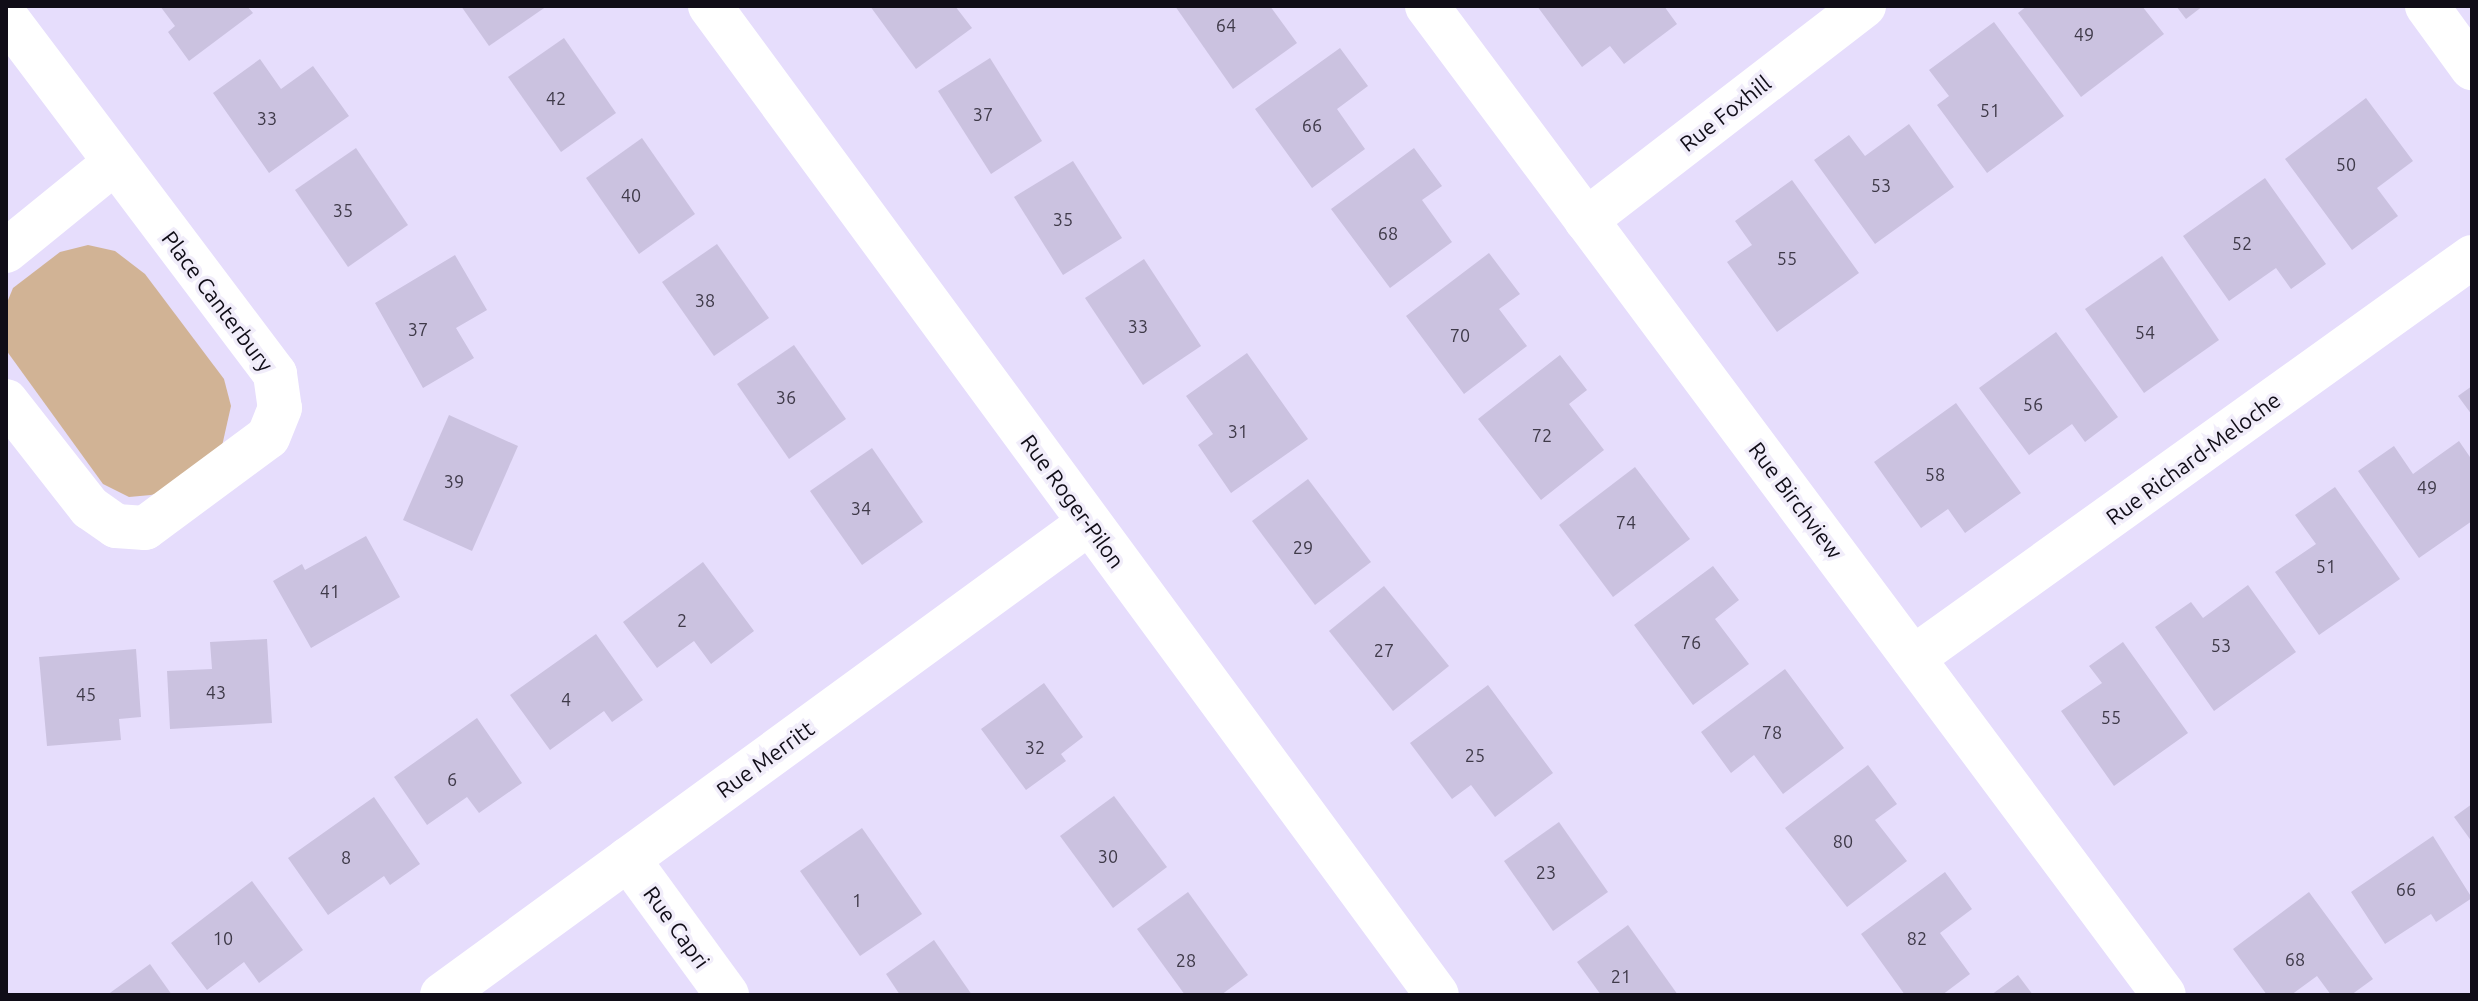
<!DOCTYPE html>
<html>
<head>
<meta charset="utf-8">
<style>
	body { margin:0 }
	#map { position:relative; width:2478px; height:1001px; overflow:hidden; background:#e6ddfc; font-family:Ubuntu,sans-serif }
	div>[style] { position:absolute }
	.green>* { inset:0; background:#d1b395 }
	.building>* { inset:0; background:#cbc2e0 }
	.minor>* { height:44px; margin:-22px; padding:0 22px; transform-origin:22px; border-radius:22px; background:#fff }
	.tertiary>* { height:44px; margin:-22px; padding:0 22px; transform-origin:22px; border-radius:22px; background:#fff }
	span { translate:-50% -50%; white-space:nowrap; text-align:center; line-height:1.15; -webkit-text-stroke:7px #f1edfa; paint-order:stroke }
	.number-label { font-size:18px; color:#3f3a49 }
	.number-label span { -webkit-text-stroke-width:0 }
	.street-label { font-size:22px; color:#100d17 }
	.frame { position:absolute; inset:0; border:8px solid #100d17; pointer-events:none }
</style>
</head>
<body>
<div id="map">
	<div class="green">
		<div style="clip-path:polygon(88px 245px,115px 251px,145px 274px,224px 379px,231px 406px,222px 446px,166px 491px,151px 495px,129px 497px,103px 484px,6px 350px,6px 305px,13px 288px,60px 252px)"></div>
	</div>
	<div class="building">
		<div style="clip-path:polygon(160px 6px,247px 6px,253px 13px,189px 61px,168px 32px,175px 26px)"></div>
		<div style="clip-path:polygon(461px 6px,547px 6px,489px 46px)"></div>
		<div style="clip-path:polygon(870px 6px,955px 6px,972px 28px,916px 69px)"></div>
		<div style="clip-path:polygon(1175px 6px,1270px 6px,1297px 43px,1233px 89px)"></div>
		<div style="clip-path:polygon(1537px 6px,1664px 6px,1677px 24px,1624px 64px,1610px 46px,1582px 67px)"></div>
		<div style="clip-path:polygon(2027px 6px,2142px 6px,2164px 34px,2081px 97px,2018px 13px)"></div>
		<div style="clip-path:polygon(2176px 6px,2203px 6px,2186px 19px)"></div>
		<div style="clip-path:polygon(1994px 22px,2064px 116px,1987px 173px,1937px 105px,1949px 96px,1929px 70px)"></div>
		<div style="clip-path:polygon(564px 38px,616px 113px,561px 152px,508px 77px)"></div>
		<div style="clip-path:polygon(1340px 48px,1368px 86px,1337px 109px,1365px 149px,1312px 188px,1255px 109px)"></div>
		<div style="clip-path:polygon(990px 58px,1042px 141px,991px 174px,938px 91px)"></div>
		<div style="clip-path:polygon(260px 59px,281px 89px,313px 66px,349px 116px,269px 173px,213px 93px)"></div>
		<div style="clip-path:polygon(2366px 98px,2413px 161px,2377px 188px,2398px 216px,2352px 250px,2285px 159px)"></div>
		<div style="clip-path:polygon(1909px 124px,1954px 187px,1875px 244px,1814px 160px,1849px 135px,1865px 156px)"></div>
		<div style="clip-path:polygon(642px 138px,695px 214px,639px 254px,586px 178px)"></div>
		<div style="clip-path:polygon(356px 148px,408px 225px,348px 267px,295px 190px)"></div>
		<div style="clip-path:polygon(1414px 148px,1442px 186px,1422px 200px,1452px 242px,1390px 288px,1331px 209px)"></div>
		<div style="clip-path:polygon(1073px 161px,1122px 238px,1063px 275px,1014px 197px)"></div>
		<div style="clip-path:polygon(2265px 178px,2326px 264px,2291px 289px,2276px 268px,2229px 301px,2183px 236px)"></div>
		<div style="clip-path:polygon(1792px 180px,1859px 273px,1777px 332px,1727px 262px,1752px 245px,1735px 221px)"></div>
		<div style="clip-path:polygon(717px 244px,769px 318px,714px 356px,662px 282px)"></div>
		<div style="clip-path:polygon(1489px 253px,1520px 294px,1499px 309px,1527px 346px,1464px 394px,1406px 316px)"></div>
		<div style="clip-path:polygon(455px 255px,487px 310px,456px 328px,474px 358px,423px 388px,375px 303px)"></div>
		<div style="clip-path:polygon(2162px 256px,2219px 340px,2144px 393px,2085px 309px)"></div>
		<div style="clip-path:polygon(1144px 259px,1201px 346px,1143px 385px,1085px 298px)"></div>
		<div style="clip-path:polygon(2056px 332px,2118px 417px,2085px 442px,2072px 424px,2029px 455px,1979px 388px)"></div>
		<div style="clip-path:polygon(794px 345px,846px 419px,789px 459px,737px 384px)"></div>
		<div style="clip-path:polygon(1247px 353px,1308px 439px,1231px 493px,1198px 445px,1213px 434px,1186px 396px)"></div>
		<div style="clip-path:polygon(1560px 355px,1587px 390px,1569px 404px,1604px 450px,1541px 500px,1478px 419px)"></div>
		<div style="clip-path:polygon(2472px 386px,2472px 415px,2458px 396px)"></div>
		<div style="clip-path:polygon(1956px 403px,2021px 493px,1965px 533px,1948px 509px,1921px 528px,1874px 462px)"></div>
		<div style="clip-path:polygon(449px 415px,518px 446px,472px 551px,403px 520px)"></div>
		<div style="clip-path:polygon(2459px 441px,2472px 460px,2472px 521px,2419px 558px,2358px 471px,2394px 446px,2413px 474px)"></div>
		<div style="clip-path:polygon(872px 448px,923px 522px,862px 565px,810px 491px)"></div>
		<div style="clip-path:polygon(1635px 467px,1690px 539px,1613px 597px,1559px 525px)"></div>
		<div style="clip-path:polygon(1308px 479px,1371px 562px,1315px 605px,1252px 521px)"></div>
		<div style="clip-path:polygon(2335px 487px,2400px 579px,2319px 635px,2275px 572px,2316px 544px,2295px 515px)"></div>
		<div style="clip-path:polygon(366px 536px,400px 597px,311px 648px,273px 581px,302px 564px,305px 570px)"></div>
		<div style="clip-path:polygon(703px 562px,754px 631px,711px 664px,694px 641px,657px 668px,623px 622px)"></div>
		<div style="clip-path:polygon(1713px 566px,1739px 600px,1715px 619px,1749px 664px,1693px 705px,1634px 625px)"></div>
		<div style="clip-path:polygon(2248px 585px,2296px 652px,2214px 711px,2155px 627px,2191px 602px,2203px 618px)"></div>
		<div style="clip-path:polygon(1384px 586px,1449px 666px,1393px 711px,1329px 631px)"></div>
		<div style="clip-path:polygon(596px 634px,643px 700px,612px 722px,604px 711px,550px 750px,510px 695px)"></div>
		<div style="clip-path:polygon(267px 639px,272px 723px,170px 729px,167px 671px,212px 669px,210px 642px)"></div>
		<div style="clip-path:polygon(2123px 642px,2188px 733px,2114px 786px,2061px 711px,2102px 683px,2089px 666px)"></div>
		<div style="clip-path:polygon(136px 649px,141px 717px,119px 719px,121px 740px,47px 746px,39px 657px)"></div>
		<div style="clip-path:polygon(1785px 669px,1844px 748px,1783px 794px,1754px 755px,1731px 773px,1701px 732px)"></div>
		<div style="clip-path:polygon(1044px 683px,1083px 737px,1061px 754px,1066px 761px,1026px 790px,981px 729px)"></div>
		<div style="clip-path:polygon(1488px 685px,1553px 773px,1495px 817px,1471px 785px,1452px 799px,1410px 743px)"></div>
		<div style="clip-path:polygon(477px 718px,522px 783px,479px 813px,467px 797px,427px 825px,394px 777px)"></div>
		<div style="clip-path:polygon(1868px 765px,1897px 804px,1875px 820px,1907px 861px,1847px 907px,1785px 828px)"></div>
		<div style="clip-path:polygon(1114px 796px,1167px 867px,1113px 908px,1060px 836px)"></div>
		<div style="clip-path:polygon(374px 797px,420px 864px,390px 885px,384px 876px,328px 915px,288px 858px)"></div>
		<div style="clip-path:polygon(2472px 804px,2472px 842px,2454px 817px)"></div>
		<div style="clip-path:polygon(1559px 822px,1608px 892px,1553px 931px,1504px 861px)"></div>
		<div style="clip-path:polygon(862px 828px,922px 914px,860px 956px,800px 871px)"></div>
		<div style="clip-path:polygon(2433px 836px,2472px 898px,2436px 922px,2431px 914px,2385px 944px,2351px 892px)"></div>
		<div style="clip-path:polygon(1945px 872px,1972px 909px,1940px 933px,1970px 974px,1942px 995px,1905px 995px,1861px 934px)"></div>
		<div style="clip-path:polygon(252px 881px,303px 950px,259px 983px,244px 962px,207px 990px,171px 943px)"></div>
		<div style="clip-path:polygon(1188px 892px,1248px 975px,1221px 995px,1185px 995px,1137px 929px)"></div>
		<div style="clip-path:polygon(2309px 892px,2373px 979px,2351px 995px,2331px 995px,2317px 976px,2291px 995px,2267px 995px,2233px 949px)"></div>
		<div style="clip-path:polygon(1628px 925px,1678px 995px,1601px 995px,1577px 962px)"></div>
		<div style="clip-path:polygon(934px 940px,972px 995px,900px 995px,886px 974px)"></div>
		<div style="clip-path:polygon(150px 964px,172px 995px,107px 995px)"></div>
		<div style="clip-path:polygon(2018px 975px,2033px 995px,1991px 995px)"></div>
	</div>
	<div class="minor">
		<div style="left:1427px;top:6px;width:1233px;rotate:53.31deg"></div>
		<div style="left:2427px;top:6px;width:77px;rotate:54deg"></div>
		<div style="left:6px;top:17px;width:447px;rotate:53deg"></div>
		<div style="left:275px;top:374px;width:34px;rotate:82deg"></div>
		<div style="left:280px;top:408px;width:31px;rotate:112deg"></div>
		<div style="left:268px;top:437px;width:153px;rotate:143.5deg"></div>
		<div style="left:145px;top:528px;width:29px;rotate:-176deg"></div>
		<div style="left:116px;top:526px;width:32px;rotate:-145deg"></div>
		<div style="left:90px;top:508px;width:136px;rotate:-128.1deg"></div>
		<div style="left:1586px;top:220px;width:351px;rotate:-37.6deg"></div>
		<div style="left:6px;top:251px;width:136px;rotate:-39.1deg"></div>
		<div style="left:1913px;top:658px;width:688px;rotate:-35.65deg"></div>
		<div style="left:628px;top:859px;width:168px;rotate:53.9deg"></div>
		<div style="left:442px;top:995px;width:801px;rotate:-36.11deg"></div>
	</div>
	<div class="tertiary">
		<div style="left:710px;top:6px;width:1227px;rotate:53.68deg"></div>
	</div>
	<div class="number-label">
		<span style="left:1226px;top:25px">64</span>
		<span style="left:2084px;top:34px">49</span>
		<span style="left:556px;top:98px">42</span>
		<span style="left:1990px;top:110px">51</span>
		<span style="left:983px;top:114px">37</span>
		<span style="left:267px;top:118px">33</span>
		<span style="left:1312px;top:125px">66</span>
		<span style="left:2346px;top:164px">50</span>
		<span style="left:1881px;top:185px">53</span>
		<span style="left:631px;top:195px">40</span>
		<span style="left:343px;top:210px">35</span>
		<span style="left:1063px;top:219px">35</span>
		<span style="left:1388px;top:233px">68</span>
		<span style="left:2242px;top:243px">52</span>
		<span style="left:1787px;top:258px">55</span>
		<span style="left:705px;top:300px">38</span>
		<span style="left:1138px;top:326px">33</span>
		<span style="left:418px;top:329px">37</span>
		<span style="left:2145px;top:332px">54</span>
		<span style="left:1460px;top:335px">70</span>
		<span style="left:786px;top:397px">36</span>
		<span style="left:2033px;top:404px">56</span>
		<span style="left:1238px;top:431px">31</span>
		<span style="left:1542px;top:435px">72</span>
		<span style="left:1935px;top:474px">58</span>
		<span style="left:454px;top:481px">39</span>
		<span style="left:2427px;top:487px">49</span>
		<span style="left:861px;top:508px">34</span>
		<span style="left:1626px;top:522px">74</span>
		<span style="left:1303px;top:547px">29</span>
		<span style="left:2326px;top:566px">51</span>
		<span style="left:330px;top:591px">41</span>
		<span style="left:682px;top:620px">2</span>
		<span style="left:1691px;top:642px">76</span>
		<span style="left:2221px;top:645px">53</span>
		<span style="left:1384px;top:650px">27</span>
		<span style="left:216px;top:692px">43</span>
		<span style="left:86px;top:694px">45</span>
		<span style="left:566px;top:699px">4</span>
		<span style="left:2111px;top:717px">55</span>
		<span style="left:1772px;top:732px">78</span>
		<span style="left:1035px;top:747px">32</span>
		<span style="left:1475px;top:755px">25</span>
		<span style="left:452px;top:779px">6</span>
		<span style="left:1843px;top:841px">80</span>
		<span style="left:1108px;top:856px">30</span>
		<span style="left:346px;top:857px">8</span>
		<span style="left:1546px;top:872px">23</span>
		<span style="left:2406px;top:889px">66</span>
		<span style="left:857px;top:900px">1</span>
		<span style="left:223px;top:938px">10</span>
		<span style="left:1917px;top:938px">82</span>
		<span style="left:2295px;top:959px">68</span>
		<span style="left:1186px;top:960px">28</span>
		<span style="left:1621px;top:976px">21</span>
	</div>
	<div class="street-label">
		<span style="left:1725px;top:113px;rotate:-38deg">Rue Foxhill</span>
		<span style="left:218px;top:301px;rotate:53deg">Place Canterbury</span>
		<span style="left:2193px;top:458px;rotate:-36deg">Rue Richard-Meloche</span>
		<span style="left:1796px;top:500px;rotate:53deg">Rue Birchview</span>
		<span style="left:1073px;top:501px;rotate:54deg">Rue Roger-Pilon</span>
		<span style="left:765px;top:759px;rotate:-36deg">Rue Merritt</span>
		<span style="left:677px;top:927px;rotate:54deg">Rue Capri</span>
	</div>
	<div class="frame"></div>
</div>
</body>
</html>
